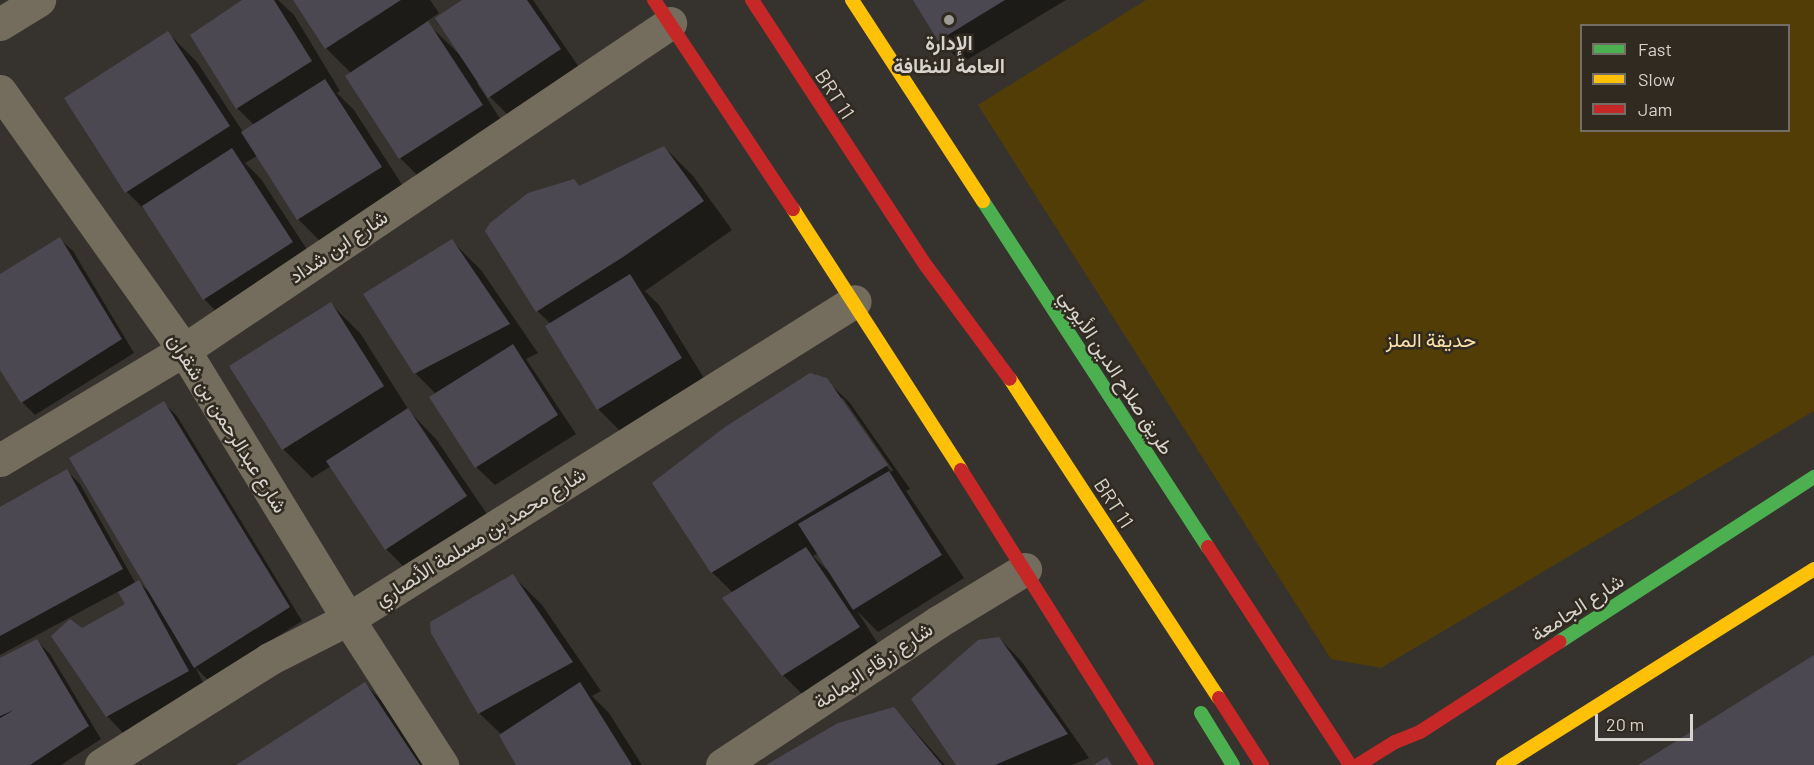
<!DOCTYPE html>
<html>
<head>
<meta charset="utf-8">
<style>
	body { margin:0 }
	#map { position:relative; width:1814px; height:765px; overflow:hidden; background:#36332e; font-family:Barlow,Vazirmatn,sans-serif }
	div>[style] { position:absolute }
	.green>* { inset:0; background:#523d06 }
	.shadow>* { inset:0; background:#0007 }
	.building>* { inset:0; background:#4c4852 }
	.street>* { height:33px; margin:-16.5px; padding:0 16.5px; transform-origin:16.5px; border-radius:16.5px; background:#746d5d }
	.fast>* { height:14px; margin:-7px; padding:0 7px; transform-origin:7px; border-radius:7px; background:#4caf50 }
	.slow>* { height:14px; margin:-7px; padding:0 7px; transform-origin:7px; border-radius:7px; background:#ffc107 }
	.jam>* { height:14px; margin:-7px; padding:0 7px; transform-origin:7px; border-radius:7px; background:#c62828 }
	.dots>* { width:16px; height:16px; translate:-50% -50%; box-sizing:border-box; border:3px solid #302a20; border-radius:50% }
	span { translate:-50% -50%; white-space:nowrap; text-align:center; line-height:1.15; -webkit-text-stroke:5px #302a20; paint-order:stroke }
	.poi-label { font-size:20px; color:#d7d4cd; font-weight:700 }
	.street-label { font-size:20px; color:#d7d4cd }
	.park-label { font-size:20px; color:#fee1a8 }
	.legend { position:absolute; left:1580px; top:24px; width:210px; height:108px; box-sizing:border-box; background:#302a20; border:2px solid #736e65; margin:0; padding:8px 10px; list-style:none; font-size:18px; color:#d7d4cd }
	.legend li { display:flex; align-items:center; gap:12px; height:30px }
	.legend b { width:30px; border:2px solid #736e65 }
	.scale { position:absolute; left:1595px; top:714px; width:98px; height:27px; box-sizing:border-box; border:3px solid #d7d4cd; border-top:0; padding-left:8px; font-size:18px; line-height:21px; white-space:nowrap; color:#d7d4cd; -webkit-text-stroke:4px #302a20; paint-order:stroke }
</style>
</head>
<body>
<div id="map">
	<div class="green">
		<div style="clip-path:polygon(evenodd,1146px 0,1814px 0,1814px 411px,1381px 668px,1331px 659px,978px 105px,1146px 0,1582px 26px,1788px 26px,1788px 130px,1582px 130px,1582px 26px)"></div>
	</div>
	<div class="shadow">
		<div style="clip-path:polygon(244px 0,278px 0,294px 15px,340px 91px,337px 93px,354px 110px,410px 197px,327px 248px,298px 219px,257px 156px,245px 163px,261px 179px,321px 271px,233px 328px,204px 299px,149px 214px,127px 192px,168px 33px,197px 62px,243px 132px,254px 125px,237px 108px)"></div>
		<div style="clip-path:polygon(295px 0,430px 0,439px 13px,426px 22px,460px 55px,464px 0,533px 0,583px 73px,513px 120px,490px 97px,480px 82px,477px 83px,510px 134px,429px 187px,400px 158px,351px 73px,326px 48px)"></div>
		<div style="clip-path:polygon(915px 0,1066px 0,962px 63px,939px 40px)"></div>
		<div style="clip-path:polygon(664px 147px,693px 176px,732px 230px,645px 291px,659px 305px,710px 388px,627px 438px,598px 409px,551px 324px,537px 311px,580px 187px)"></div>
		<div style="clip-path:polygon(60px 239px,73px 251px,134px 353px,35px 415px,22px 402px,0 367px,0 276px)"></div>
		<div style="clip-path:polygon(452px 241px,481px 270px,538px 353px,526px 359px,576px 434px,495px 485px,476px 467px,436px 394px,415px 373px)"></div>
		<div style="clip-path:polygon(331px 304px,360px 333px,410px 412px,436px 439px,495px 526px,415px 578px,386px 549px,331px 466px,312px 478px,283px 449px)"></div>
		<div style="clip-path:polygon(evenodd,826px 380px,850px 403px,910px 489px,906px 491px,964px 578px,878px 632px,857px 611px,882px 650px,806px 698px,783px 675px,733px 593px,712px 572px,826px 380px,839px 398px,843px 398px,893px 470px,891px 472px,839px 398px,826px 380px,818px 553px,830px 573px,813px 556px,818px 553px)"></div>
		<div style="clip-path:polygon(164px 403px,177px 416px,302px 621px,208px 680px,195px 667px,207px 690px,125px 735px,107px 716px,82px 630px,127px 605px,119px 591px,0 655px,0 510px,67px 471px,80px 484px,136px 584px,139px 582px,149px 592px)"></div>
		<div style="clip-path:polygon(513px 576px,542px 605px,601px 691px,592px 696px,609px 713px,642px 765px,518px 765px,501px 734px,479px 713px)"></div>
		<div style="clip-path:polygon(999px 638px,1022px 662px,1089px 758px,1072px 765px,958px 765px)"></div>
		<div style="clip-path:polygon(37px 641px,50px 654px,101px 739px,61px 765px,0 765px,0 660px)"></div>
		<div style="clip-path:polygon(365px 684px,388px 707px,426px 765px,239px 765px)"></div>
		<div style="clip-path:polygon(894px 708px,945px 765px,769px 765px)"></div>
	</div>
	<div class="building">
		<div style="clip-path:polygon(242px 0,274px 0,312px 61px,236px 109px,190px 35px)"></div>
		<div style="clip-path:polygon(293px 0,401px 0,325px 49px)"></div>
		<div style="clip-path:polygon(462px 0,527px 0,561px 49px,488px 98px,435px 18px)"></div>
		<div style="clip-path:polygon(913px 0,1005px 0,938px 41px)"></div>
		<div style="clip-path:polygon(428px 21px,483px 105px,399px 159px,345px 76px)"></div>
		<div style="clip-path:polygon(168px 31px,230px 126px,125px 193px,64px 98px)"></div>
		<div style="clip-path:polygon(325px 79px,382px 167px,297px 220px,241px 132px)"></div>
		<div style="clip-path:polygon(664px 146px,704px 201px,623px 257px,536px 312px,485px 231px,490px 223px,528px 193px,574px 179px,579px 186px)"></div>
		<div style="clip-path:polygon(232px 148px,293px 242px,203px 300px,142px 206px)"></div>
		<div style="clip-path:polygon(60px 237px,122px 339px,21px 403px,0 370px,0 274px)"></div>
		<div style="clip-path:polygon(452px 239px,510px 324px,414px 374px,363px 294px)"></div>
		<div style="clip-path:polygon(630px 274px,682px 358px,597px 410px,545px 326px)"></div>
		<div style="clip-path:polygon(331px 302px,384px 386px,282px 450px,229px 366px)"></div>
		<div style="clip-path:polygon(513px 344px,558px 415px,475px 468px,429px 397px)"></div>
		<div style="clip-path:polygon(810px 373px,827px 378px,888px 465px,711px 573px,652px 483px,725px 427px)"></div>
		<div style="clip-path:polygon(164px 401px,290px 607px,194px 668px,69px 458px)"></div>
		<div style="clip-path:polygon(408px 408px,467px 496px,385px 550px,326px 461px)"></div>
		<div style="clip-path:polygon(67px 469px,123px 569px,0 636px,0 507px)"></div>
		<div style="clip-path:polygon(889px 471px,942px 555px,853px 610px,798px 524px)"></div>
		<div style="clip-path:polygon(806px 547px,860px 627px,782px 676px,722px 598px)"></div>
		<div style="clip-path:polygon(513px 574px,573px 662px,478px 714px,431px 633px,430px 622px)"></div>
		<div style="clip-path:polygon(139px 580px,189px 671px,106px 717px,51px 636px,70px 619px,82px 628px,125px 604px,118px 592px)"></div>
		<div style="clip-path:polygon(999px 637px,1068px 734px,995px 765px,956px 765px,911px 699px,978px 640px)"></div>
		<div style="clip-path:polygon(37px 639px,89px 726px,30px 765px,0 765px,0 718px,14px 710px,0 716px,0 658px)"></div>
		<div style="clip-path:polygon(1814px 655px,1814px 765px,1638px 765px)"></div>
		<div style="clip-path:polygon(365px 682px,420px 765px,236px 765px)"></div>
		<div style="clip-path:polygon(580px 682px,632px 765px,516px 765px,499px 735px)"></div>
		<div style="clip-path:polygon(894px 707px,942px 765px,766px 765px,838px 723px)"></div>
		<div style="clip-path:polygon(1107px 757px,1112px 765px,1093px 765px)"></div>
	</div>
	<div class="street">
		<div style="left:0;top:24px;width:46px;rotate:-31.6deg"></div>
		<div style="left:0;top:91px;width:318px;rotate:54.6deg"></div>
		<div style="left:184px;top:350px;width:315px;rotate:58.6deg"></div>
		<div style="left:348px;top:619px;width:174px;rotate:57.2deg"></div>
		<div style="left:0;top:460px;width:214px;rotate:-30.9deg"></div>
		<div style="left:184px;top:350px;width:586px;rotate:-33.93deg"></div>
		<div style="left:101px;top:765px;width:199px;rotate:-32.2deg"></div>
		<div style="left:269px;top:659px;width:89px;rotate:-26.9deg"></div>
		<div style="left:348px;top:619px;width:598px;rotate:-32.1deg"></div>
		<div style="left:722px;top:765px;width:259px;rotate:-33.5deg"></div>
		<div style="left:938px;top:622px;width:102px;rotate:-31.3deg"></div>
	</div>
	<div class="fast">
		<div style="left:983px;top:201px;width:413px;rotate:57deg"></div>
		<div style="left:1559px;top:642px;width:304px;rotate:-32.9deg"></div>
		<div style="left:1201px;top:713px;width:61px;rotate:58.4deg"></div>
	</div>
	<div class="slow">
		<div style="left:852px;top:0;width:240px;rotate:56.9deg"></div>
		<div style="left:793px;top:209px;width:310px;rotate:57.2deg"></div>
		<div style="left:1010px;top:379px;width:381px;rotate:56.8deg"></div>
		<div style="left:1503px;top:765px;width:368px;rotate:-32.2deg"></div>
	</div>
	<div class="jam">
		<div style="left:654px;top:0;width:251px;rotate:56.4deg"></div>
		<div style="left:752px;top:0;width:319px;rotate:56.8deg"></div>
		<div style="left:927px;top:267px;width:139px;rotate:53.5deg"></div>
		<div style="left:961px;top:470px;width:349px;rotate:57.8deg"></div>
		<div style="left:1208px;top:547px;width:260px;rotate:56.9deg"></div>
		<div style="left:1219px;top:698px;width:80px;rotate:57.3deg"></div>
		<div style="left:1358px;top:765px;width:44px;rotate:-31.9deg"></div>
		<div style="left:1395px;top:742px;width:27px;rotate:-22deg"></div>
		<div style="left:1420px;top:732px;width:166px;rotate:-32.9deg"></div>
	</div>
	<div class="dots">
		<div style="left:949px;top:20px;background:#9f9c95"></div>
	</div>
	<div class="poi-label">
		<span style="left:949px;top:54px">الإدارة<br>العامة للنظافة</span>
	</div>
	<div class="street-label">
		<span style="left:835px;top:94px;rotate:57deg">BRT 11</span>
		<span style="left:338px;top:246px;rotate:-34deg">شارع ابن شداد</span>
		<span style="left:1117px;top:372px;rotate:57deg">طريق صلاح الدين الأيوبي</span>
		<span style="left:228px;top:423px;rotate:58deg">شارع عبدالرحمن بن شقران</span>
		<span style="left:1114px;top:503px;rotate:57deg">BRT 11</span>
		<span style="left:480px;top:536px;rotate:-32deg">شارع محمد بن مسلمة الأنصاري</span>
		<span style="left:1577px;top:607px;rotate:-33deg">شارع الجامعة</span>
		<span style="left:873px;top:665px;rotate:-34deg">شارع زرقاء اليمامة</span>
	</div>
	<div class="park-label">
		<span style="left:1431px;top:339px">حديقة الملز</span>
	</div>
	<ul class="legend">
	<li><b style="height:8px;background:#4caf50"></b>Fast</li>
	<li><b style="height:8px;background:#ffc107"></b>Slow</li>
	<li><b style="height:8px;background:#c62828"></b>Jam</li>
	</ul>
	<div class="scale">20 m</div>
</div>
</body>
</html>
